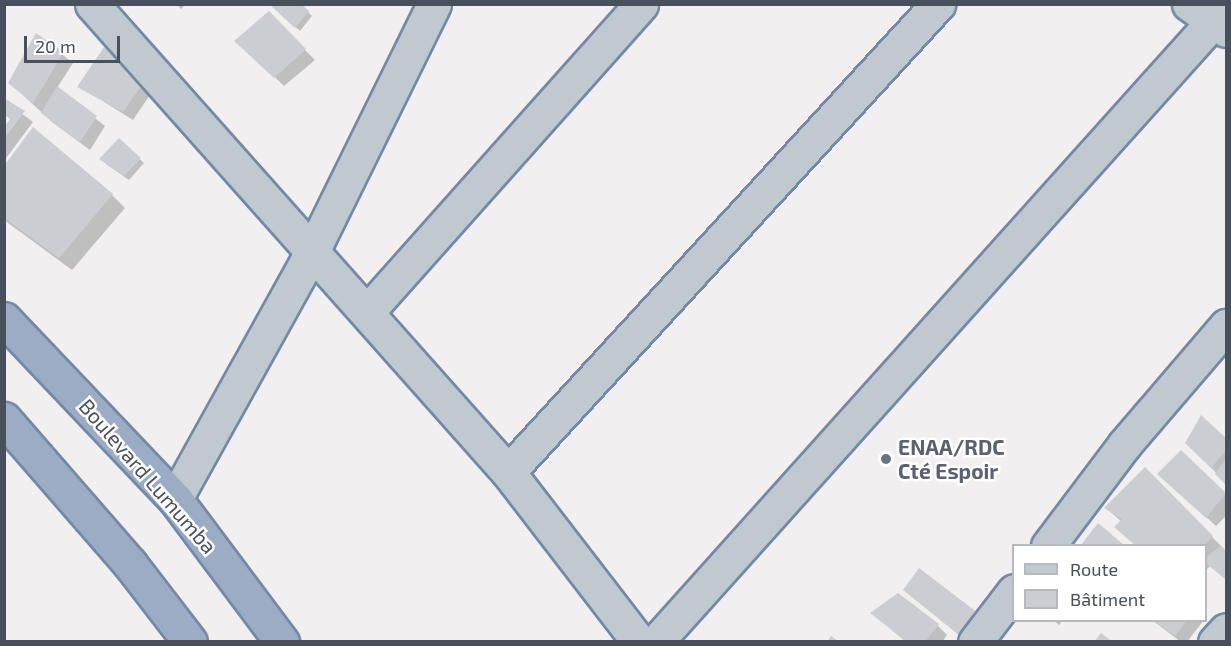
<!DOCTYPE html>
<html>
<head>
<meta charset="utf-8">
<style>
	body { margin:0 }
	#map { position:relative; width:1231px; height:646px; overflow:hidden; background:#f1efef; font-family:"Exo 2",sans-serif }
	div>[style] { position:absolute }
	.shadow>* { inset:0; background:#0003 }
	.building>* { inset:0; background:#cccdd3 }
	.roads { filter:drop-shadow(2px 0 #7488a7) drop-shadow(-2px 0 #7488a7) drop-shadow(0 2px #7488a7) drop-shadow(0 -2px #7488a7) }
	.minor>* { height:33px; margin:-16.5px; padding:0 16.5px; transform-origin:16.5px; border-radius:16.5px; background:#c0c8d0 }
	.trunk>* { height:33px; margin:-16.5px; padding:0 16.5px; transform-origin:16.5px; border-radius:16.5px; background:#9cacc4 }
	.dots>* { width:16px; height:16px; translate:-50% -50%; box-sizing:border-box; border:3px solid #fff; border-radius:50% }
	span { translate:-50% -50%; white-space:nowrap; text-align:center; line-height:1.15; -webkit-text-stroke:5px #fff; paint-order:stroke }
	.worship-label { font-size:21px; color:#5b616d; font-weight:700 }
	.left { translate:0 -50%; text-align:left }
	.street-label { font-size:21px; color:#48505b }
	.frame { position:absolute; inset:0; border:6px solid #48505b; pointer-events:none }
	.legend { position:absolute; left:1012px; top:544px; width:195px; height:78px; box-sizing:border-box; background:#fff; border:2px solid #b6b9bd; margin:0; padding:8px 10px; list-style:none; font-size:18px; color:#48505b }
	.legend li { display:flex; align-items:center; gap:12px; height:30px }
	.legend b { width:30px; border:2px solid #b6b9bd }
	.scale { position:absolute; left:24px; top:36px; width:96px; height:27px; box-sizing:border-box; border:3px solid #48505b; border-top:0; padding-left:8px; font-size:18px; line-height:21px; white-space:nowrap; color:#48505b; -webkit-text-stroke:4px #fff; paint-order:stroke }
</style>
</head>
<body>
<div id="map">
	<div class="shadow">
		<div style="clip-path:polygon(176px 4px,186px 4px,181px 9px)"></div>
		<div style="clip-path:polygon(271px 4px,308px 12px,312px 16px,300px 31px)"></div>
		<div style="clip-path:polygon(268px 13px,315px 60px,284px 86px,246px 50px)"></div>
		<div style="clip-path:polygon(37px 35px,73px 63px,57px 88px,105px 126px,90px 150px,52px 122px,10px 83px)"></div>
		<div style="clip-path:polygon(104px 49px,154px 89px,133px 120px,79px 86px)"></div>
		<div style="clip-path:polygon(4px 100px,33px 122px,4px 161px,4px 128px,12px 120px,4px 114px)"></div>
		<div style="clip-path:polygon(119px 140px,144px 163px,129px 180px,106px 164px)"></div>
		<div style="clip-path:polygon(4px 169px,112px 195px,125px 208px,72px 270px,4px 220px)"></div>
		<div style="clip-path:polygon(1202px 417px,1226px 441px,1226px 483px,1187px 443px)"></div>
		<div style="clip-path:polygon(1181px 452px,1226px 495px,1226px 516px,1216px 526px,1169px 483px)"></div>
		<div style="clip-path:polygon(1145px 469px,1225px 550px,1226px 579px,1210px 566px,1206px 570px,1206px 546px,1136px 546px,1122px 522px,1106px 508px)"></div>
		<div style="clip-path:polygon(872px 613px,938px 626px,947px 635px,942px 642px,906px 642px)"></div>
		<div style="clip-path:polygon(1053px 620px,1063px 620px,1059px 625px)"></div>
		<div style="clip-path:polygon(1152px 620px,1204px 620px,1187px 642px,1181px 642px)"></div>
	</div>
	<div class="building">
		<div style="clip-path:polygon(269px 4px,301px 4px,309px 11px,295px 28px)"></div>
		<div style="clip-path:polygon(269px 11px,306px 49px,274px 78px,234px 41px)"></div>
		<div style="clip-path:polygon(36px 33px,64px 52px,33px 103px,8px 83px)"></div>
		<div style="clip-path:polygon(104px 47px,146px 79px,123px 112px,77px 87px)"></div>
		<div style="clip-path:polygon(57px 86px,97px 116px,80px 142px,41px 113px)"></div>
		<div style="clip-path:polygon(4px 98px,25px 111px,4px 139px,4px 127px,11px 118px,4px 113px)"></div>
		<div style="clip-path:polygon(33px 127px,113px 194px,59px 258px,4px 218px,4px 166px)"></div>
		<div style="clip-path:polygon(119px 138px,141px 158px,124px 176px,99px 159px)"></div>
		<div style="clip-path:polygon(1201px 415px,1226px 438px,1226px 451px,1211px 468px,1185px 443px)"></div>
		<div style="clip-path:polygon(1181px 450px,1226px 493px,1206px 518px,1157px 474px)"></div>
		<div style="clip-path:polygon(1226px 459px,1226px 485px,1215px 474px)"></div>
		<div style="clip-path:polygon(1145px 467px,1213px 536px,1203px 546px,1136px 546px,1114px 527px,1122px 519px,1104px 508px)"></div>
		<div style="clip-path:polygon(1098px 523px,1125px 546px,1080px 546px)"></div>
		<div style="clip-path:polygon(1221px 546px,1226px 551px,1226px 580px,1206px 563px,1206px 557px)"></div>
		<div style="clip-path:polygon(919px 568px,978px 613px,960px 636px,903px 590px)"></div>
		<div style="clip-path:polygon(898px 593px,939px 624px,925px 642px,907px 642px,870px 613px)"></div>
		<div style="clip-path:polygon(1153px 620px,1187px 620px,1175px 636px)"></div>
		<div style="clip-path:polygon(1101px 633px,1113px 642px,1094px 642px)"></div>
		<div style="clip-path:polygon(831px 636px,839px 642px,827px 642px)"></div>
	</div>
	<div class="roads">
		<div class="minor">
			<div style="left:92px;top:4px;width:626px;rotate:48.37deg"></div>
			<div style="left:508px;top:472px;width:215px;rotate:52.4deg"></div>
			<div style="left:1189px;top:4px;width:45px;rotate:35.1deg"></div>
			<div style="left:367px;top:312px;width:412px;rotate:-48.3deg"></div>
			<div style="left:508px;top:472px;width:636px;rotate:-47.42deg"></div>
			<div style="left:175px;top:499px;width:285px;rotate:-61deg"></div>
			<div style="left:313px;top:250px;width:274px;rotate:-63.8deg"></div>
			<div style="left:1048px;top:546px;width:126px;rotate:-53deg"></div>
			<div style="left:1124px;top:445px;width:157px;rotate:-49.4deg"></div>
			<div style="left:656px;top:642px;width:853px;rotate:-48.09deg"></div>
			<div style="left:975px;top:642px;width:64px;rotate:-52.6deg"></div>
			<div style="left:1215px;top:642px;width:16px;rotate:-47deg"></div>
		</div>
		<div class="trunk">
			<div style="left:4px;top:319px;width:248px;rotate:46.5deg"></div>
			<div style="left:175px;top:499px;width:179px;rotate:53.2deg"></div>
			<div style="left:4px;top:419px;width:192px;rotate:49deg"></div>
			<div style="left:130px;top:564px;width:98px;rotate:52.4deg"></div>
		</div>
	</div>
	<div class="dots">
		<div style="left:886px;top:459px;background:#6b7280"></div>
	</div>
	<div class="worship-label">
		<span class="left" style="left:898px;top:459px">ENAA/RDC<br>Cté Espoir</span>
	</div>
	<div class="street-label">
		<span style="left:148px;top:476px;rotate:49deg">Boulevard Lumumba</span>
	</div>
	<div class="frame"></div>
	<ul class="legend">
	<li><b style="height:8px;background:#c0c8d0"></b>Route</li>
	<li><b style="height:16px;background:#cccdd3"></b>Bâtiment</li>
	</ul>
	<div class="scale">20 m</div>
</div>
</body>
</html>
